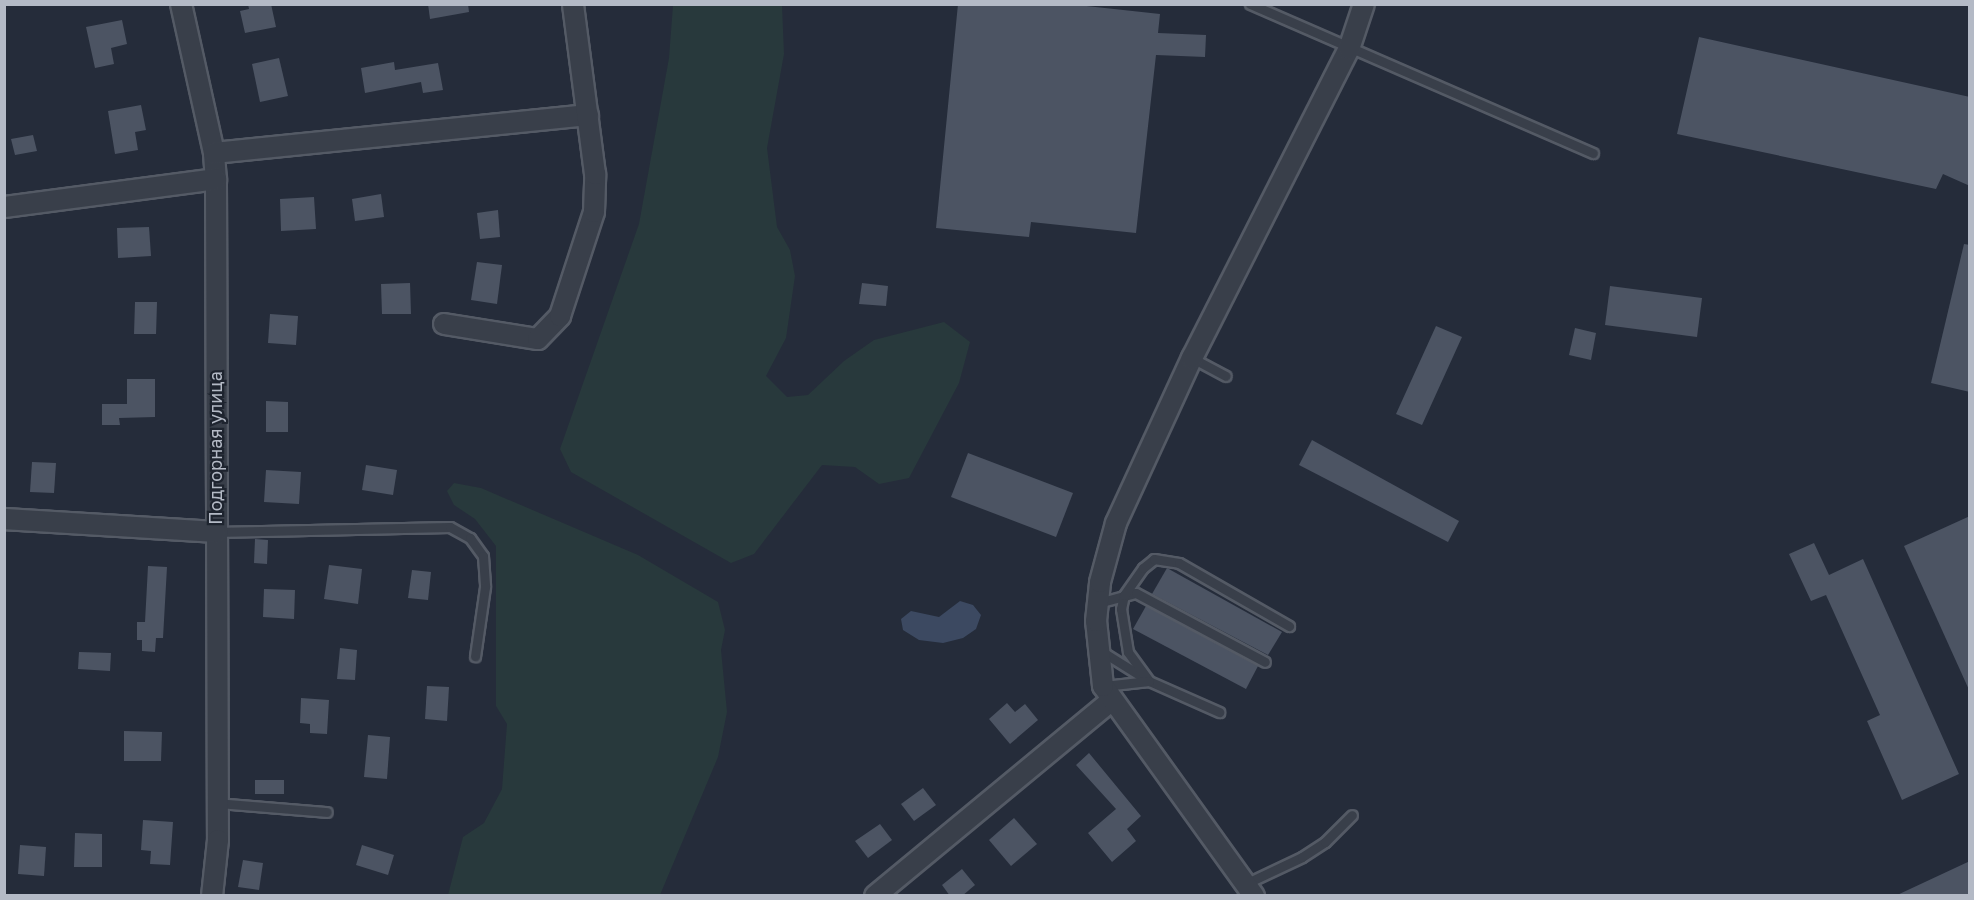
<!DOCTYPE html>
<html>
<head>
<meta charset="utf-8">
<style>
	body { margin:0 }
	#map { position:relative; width:1974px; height:900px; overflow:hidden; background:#252c3a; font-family:"Golos Text",sans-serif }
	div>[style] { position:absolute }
	.green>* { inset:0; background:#28393c }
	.water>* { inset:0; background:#3c4961 }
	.building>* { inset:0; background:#4c5463 }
	.roads { filter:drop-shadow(2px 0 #545a65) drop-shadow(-2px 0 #545a65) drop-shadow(0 2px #545a65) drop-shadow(0 -2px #545a65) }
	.service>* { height:9px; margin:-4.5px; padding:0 4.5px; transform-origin:4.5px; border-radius:4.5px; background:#393f4a }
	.minor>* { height:20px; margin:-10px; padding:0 10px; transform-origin:10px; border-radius:10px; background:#393f4a }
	span { translate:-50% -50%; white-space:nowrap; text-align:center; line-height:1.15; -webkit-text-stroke:4.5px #1e242f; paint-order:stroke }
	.street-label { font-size:18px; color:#b4bac6 }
	.frame { position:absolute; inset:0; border:6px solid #b4bac6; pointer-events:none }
</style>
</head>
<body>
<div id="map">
	<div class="green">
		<div style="clip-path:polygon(673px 5px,782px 5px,784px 54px,767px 148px,777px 227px,790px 250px,795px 276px,786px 338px,766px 376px,787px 397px,808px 395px,844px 361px,874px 340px,944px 322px,970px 342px,959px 383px,909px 478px,879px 484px,855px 467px,822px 465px,754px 554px,731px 563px,571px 472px,560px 449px,639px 224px,669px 58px)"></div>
		<div style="clip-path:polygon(454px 483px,481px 488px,638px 555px,718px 602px,725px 630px,721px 650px,727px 712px,718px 757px,660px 895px,448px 895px,463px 837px,484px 823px,502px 789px,507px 724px,496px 706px,496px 546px,475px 519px,454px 505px,447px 491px)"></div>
	</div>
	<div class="water">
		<div style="clip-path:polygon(960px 601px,973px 605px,981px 615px,976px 629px,963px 638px,943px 643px,919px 640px,903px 630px,901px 619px,911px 611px,939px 617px)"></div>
	</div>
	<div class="building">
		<div style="clip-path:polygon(248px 4px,271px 4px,276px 27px,245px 33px,240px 11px,249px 9px)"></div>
		<div style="clip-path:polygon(428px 4px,468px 4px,469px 12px,430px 19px)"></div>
		<div style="clip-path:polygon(958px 4px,1068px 4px,1160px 14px,1158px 33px,1206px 35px,1205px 57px,1156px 55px,1136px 233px,1031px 222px,1029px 237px,936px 228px)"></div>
		<div style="clip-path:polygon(122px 20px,127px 44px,111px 48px,114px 64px,95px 68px,86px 27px)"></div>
		<div style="clip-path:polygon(1699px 37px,1970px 97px,1970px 186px,1943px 174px,1936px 189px,1677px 134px)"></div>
		<div style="clip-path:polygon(279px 58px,288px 96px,260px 102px,252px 64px)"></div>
		<div style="clip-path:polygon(394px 62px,395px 70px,438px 63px,443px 90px,423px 93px,421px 82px,365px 93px,361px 68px)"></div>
		<div style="clip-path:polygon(141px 105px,146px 130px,135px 132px,138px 150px,115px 154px,108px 111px)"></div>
		<div style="clip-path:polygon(33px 135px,37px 151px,15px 155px,11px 139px)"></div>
		<div style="clip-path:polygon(381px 194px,384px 217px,355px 221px,352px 199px)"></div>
		<div style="clip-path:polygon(314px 197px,316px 229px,281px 231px,280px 199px)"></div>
		<div style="clip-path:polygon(498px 210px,500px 237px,480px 239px,477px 213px)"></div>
		<div style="clip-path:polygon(149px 227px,151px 256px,118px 258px,117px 228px)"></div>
		<div style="clip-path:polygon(1964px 244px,1970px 245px,1970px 392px,1931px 383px)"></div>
		<div style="clip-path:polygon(477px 262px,502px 265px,497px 304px,471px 300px)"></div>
		<div style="clip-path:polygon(410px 283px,411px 314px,382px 314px,381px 284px)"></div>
		<div style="clip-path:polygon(862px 283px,888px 286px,886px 306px,859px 304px)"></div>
		<div style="clip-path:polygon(1610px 286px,1702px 298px,1697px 337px,1605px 325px)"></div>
		<div style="clip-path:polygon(135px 302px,157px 302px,156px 334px,134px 334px)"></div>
		<div style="clip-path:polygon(270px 314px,298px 316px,296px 345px,268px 343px)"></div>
		<div style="clip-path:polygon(1436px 326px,1462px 337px,1422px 425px,1396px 414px)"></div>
		<div style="clip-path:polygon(1575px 328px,1596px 333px,1591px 360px,1569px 355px)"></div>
		<div style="clip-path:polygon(127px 379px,155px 379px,155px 417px,119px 418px,120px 425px,102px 425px,102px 404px,127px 404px)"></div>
		<div style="clip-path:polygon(266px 401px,288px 402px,288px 432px,266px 432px)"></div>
		<div style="clip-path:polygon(1312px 440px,1459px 521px,1448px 542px,1299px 465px)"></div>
		<div style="clip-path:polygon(968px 453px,1073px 493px,1056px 537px,951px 497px)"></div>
		<div style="clip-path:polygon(32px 462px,56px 463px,54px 493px,30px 492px)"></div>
		<div style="clip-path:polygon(366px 465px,397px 470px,393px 495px,362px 490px)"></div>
		<div style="clip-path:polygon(266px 470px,301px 472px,299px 504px,264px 502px)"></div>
		<div style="clip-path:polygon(1970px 516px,1970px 692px,1904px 546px)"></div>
		<div style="clip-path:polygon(255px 539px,268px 540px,267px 564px,254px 563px)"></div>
		<div style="clip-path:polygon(1814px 543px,1829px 575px,1863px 559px,1959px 774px,1902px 800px,1867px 721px,1880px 715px,1826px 595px,1811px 601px,1789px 554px)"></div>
		<div style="clip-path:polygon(329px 565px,362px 569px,358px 604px,324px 599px)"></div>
		<div style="clip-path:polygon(148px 566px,167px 567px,163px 638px,156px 638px,155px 652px,142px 651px,142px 640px,137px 640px,137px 622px,145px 622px)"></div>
		<div style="clip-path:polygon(1167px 568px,1282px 632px,1268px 655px,1152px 594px)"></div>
		<div style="clip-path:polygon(412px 570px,431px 572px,428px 600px,408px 598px)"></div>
		<div style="clip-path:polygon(264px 589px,295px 590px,294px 619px,263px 617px)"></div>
		<div style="clip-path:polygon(1146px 606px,1258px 666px,1246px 689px,1133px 629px)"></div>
		<div style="clip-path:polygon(340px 648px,357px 650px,355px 680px,337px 679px)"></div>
		<div style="clip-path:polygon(79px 652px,111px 653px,110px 671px,78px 669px)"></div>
		<div style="clip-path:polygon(427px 686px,449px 687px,447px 721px,425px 719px)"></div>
		<div style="clip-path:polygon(301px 698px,329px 700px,327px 734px,310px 733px,310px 724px,300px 723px)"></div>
		<div style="clip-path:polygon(1007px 703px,1015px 712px,1025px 704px,1038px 720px,1010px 744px,989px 719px)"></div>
		<div style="clip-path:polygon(124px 731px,162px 732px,161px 761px,124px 761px)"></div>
		<div style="clip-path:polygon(368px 735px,390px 737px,387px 779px,364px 777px)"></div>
		<div style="clip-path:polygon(1089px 753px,1141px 816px,1127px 829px,1136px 841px,1112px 862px,1088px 833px,1116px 809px,1076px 765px)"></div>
		<div style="clip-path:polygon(255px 780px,284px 780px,284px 794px,255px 794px)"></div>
		<div style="clip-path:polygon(923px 788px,936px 805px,914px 821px,901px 804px)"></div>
		<div style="clip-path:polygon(1014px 818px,1037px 844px,1011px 866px,989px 840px)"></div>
		<div style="clip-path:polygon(143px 820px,173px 822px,170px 865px,150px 864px,151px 851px,141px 850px)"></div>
		<div style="clip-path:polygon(880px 824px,892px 840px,868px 858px,855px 841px)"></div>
		<div style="clip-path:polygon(75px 833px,102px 834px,102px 867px,74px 867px)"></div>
		<div style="clip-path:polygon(20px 845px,46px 847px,44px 876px,18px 874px)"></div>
		<div style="clip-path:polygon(362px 845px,394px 855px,388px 875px,356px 865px)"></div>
		<div style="clip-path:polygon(243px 860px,263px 863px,259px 890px,238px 887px)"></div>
		<div style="clip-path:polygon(1970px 861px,1970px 896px,1895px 896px)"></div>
		<div style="clip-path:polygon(962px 869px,975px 885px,962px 896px,950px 896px,942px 885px)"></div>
	</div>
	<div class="roads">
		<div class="service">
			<div style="left:1250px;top:4px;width:374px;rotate:23.5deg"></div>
			<div style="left:1192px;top:358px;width:38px;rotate:28deg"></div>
			<div style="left:215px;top:532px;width:235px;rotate:-1.2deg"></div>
			<div style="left:450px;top:527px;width:23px;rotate:29deg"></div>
			<div style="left:470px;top:538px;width:22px;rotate:54deg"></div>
			<div style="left:483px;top:556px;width:31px;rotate:86deg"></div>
			<div style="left:485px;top:587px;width:70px;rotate:98.2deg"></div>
			<div style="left:1098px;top:603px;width:39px;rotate:-15deg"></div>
			<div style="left:1136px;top:593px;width:146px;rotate:28.1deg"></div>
			<div style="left:1101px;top:651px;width:57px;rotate:32deg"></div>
			<div style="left:1149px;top:681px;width:77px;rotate:23.9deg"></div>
			<div style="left:1149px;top:681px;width:36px;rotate:-126deg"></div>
			<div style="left:1128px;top:652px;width:44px;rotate:-99.2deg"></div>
			<div style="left:1121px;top:609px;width:14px;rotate:-78deg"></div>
			<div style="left:1124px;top:595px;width:33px;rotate:-55deg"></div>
			<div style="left:1143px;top:568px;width:14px;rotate:-39deg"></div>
			<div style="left:1154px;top:559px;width:25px;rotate:9deg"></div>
			<div style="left:1179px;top:563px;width:127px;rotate:29.8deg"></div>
			<div style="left:1104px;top:686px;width:45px;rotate:-6.3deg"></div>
			<div style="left:217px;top:803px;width:110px;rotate:4.7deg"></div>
			<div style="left:1245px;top:884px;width:63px;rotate:-25.3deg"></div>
			<div style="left:1302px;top:857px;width:27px;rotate:-33deg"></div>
			<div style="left:1325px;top:842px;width:38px;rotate:-45deg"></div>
		</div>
		<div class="minor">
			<div style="left:181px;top:4px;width:153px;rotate:77.5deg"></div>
			<div style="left:214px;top:153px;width:26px;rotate:86deg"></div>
			<div style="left:216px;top:179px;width:661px;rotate:89.83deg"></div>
			<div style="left:218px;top:840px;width:56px;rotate:96.1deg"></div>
			<div style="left:214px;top:153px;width:376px;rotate:-5.8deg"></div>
			<div style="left:4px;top:207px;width:214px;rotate:-7.5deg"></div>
			<div style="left:444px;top:324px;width:95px;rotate:9.1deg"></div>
			<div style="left:538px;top:339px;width:32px;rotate:-46deg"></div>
			<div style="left:560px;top:316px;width:109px;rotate:-71.9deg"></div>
			<div style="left:594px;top:212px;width:38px;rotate:-88deg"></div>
			<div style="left:595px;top:174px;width:171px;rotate:-97.4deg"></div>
			<div style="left:4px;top:519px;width:211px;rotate:3.5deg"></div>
			<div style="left:875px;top:896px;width:308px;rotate:-39.6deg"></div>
			<div style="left:1254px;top:896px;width:259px;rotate:-125.7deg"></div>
			<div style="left:1103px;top:686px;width:65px;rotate:-96.1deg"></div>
			<div style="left:1096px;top:621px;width:39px;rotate:-84deg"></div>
			<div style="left:1100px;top:582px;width:61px;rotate:-74.8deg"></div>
			<div style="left:1116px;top:523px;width:182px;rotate:-65.3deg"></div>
			<div style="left:1192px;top:358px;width:347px;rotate:-63.1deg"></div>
			<div style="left:1349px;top:49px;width:47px;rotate:-71.6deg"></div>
		</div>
	</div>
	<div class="street-label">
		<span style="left:215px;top:448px;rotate:-90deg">Подгорная улица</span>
	</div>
	<div class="frame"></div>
</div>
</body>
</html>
